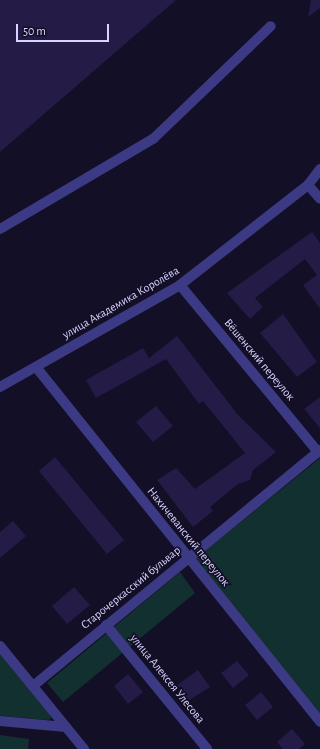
<!DOCTYPE html>
<html>
<head>
<meta charset="utf-8">
<style>
	body { margin:0 }
	#map { position:relative; width:320px; height:749px; overflow:hidden; background:#130f26; font-family:"Alegreya Sans",sans-serif }
	div>[style] { position:absolute }
	.green>* { inset:0; background:#12302f }
	.building>* { inset:0; background:#241b47 }
	.minor>* { height:10px; margin:-5px; padding:0 5px; transform-origin:5px; border-radius:5px; background:#3d3a85 }
	span { translate:-50% -50%; white-space:nowrap; text-align:center; line-height:1.15; -webkit-text-stroke:3.5px #130f26; paint-order:stroke }
	.street-label { font-size:12px; color:#d9d4ff }
	.scale { position:absolute; left:16px; top:24px; width:93px; height:18px; box-sizing:border-box; border:2px solid #d9d4ff; border-top:0; padding-left:5px; font-size:12px; line-height:14px; white-space:nowrap; color:#d9d4ff; -webkit-text-stroke:3px #130f26; paint-order:stroke }
</style>
</head>
<body>
<div id="map">
	<div class="green">
		<div style="clip-path:polygon(320px 458px,320px 715px,195px 559px)"></div>
		<div style="clip-path:polygon(180px 572px,195px 593px,63px 702px,47px 683px)"></div>
		<div style="clip-path:polygon(0 652px,52px 717px,49px 720px,0 716px)"></div>
		<div style="clip-path:polygon(0 735px,29px 739px,28px 749px,0 749px)"></div>
	</div>
	<div class="building">
		<div style="clip-path:polygon(0 0,176px 0,0 152px)"></div>
		<div style="clip-path:polygon(311px 0,320px 0,320px 8px,308px 17px)"></div>
		<div style="clip-path:polygon(312px 232px,320px 243px,320px 309px,303px 285px,317px 275px,305px 259px,255px 298px,263px 307px,250px 319px,227px 293px)"></div>
		<div style="clip-path:polygon(283px 314px,317px 362px,297px 377px,260px 333px)"></div>
		<div style="clip-path:polygon(177px 336px,238px 415px,276px 452px,253px 470px,250px 480px,238px 484px,210px 507px,213px 511px,193px 527px,157px 480px,176px 468px,195px 489px,245px 453px,203px 401px,199px 404px,166px 359px,96px 398px,86px 380px,143px 348px,149px 358px)"></div>
		<div style="clip-path:polygon(320px 397px,320px 428px,304px 409px)"></div>
		<div style="clip-path:polygon(156px 406px,173px 426px,153px 442px,136px 422px)"></div>
		<div style="clip-path:polygon(55px 457px,124px 540px,107px 554px,39px 471px)"></div>
		<div style="clip-path:polygon(13px 521px,26px 536px,0 558px,0 532px)"></div>
		<div style="clip-path:polygon(74px 587px,90px 605px,67px 624px,52px 606px)"></div>
		<div style="clip-path:polygon(237px 661px,249px 675px,233px 688px,221px 673px)"></div>
		<div style="clip-path:polygon(198px 670px,210px 687px,188px 701px,177px 685px)"></div>
		<div style="clip-path:polygon(128px 674px,143px 692px,128px 704px,114px 686px)"></div>
		<div style="clip-path:polygon(261px 692px,273px 707px,257px 720px,245px 705px)"></div>
		<div style="clip-path:polygon(292px 729px,305px 744px,299px 749px,283px 749px,277px 742px)"></div>
	</div>
	<div class="minor">
		<div style="left:308px;top:185px;width:18px;rotate:49deg"></div>
		<div style="left:0;top:229px;width:178px;rotate:-30.5deg"></div>
		<div style="left:153px;top:139px;width:163px;rotate:-43.8deg"></div>
		<div style="left:180px;top:285px;width:217px;rotate:50.4deg"></div>
		<div style="left:36px;top:367px;width:455px;rotate:51.3deg"></div>
		<div style="left:0;top:387px;width:207px;rotate:-29.5deg"></div>
		<div style="left:180px;top:285px;width:162px;rotate:-38deg"></div>
		<div style="left:308px;top:185px;width:20px;rotate:-53deg"></div>
		<div style="left:106px;top:625px;width:160px;rotate:50.8deg"></div>
		<div style="left:0;top:646px;width:133px;rotate:50.8deg"></div>
		<div style="left:33px;top:686px;width:372px;rotate:-39.4deg"></div>
		<div style="left:0;top:721px;width:66px;rotate:5.2deg"></div>
	</div>
	<div class="street-label">
		<span style="left:121px;top:303px;rotate:-30deg">улица Академика Королёва</span>
		<span style="left:259px;top:360px;rotate:50deg">Вёшенский переулок</span>
		<span style="left:188px;top:537px;rotate:51deg">Нахичеванский переулок</span>
		<span style="left:131px;top:588px;rotate:-39deg">Старочеркасский бульвар</span>
		<span style="left:167px;top:679px;rotate:51deg">улица Алексея Улесова</span>
	</div>
	<div class="scale">50 m</div>
</div>
</body>
</html>
